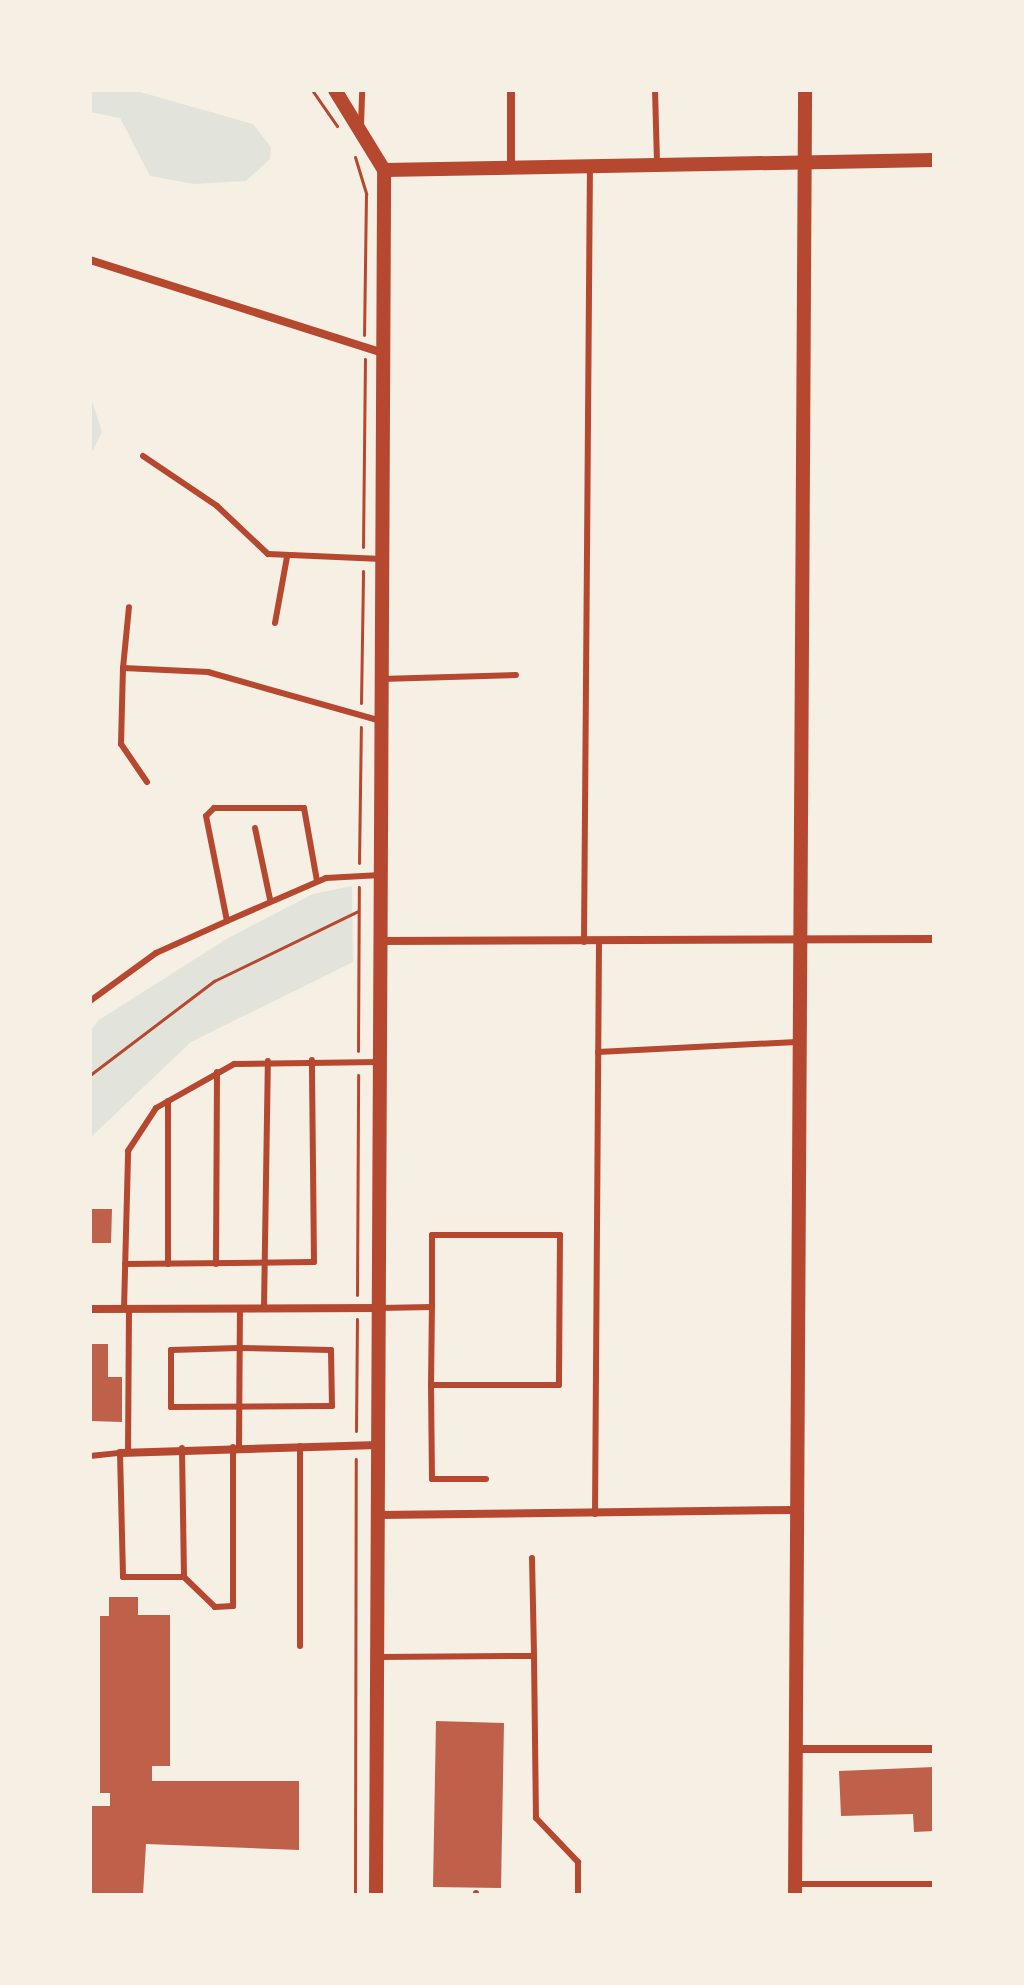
<!DOCTYPE html>
<html>
<head>
<meta charset="utf-8">
<style>
	body { margin:0 }
	#map { position:relative; width:1024px; height:1985px; overflow:hidden; background:#f6efe4; font-family:Lora,serif }
	div>[style] { position:absolute }
	.green>* { inset:0; background:#e2e4dc }
	.building>* { inset:0; background:#bf614a }
	.path>* { height:3px; margin:-1.5px; padding:0 1.5px; transform-origin:1.5px; border-radius:1.5px; background:#b5482f }
	.service>* { height:6px; margin:-3px; padding:0 3px; transform-origin:3px; border-radius:3px; background:#b5482f }
	.minor>* { height:8px; margin:-4px; padding:0 4px; transform-origin:4px; border-radius:4px; background:#b5482f }
	.tertiary>* { height:14px; margin:-7px; padding:0 7px; transform-origin:7px; border-radius:7px; background:#b5482f }
	span { translate:-50% -50%; white-space:nowrap; text-align:center; line-height:1.15; -webkit-text-stroke:8px #f6efe4; paint-order:stroke }
	.frame { position:absolute; inset:0; border:92px solid #f6efe4; pointer-events:none }
</style>
</head>
<body>
<div id="map">
	<div class="green">
		<div style="clip-path:polygon(90px 90px,133px 90px,253px 124px,271px 147px,270px 159px,246px 181px,194px 184px,150px 176px,120px 118px,90px 112px)"></div>
		<div style="clip-path:polygon(90px 395px,102px 432px,90px 456px)"></div>
		<div style="clip-path:polygon(352px 886px,353px 962px,191px 1042px,90px 1138px,90px 1031px,99px 1020px,228px 938px,313px 894px)"></div>
	</div>
	<div class="building">
		<div style="clip-path:polygon(90px 1209px,112px 1209px,111px 1243px,90px 1243px)"></div>
		<div style="clip-path:polygon(90px 1344px,108px 1344px,108px 1377px,122px 1377px,122px 1422px,90px 1421px)"></div>
		<div style="clip-path:polygon(109px 1597px,138px 1597px,138px 1615px,170px 1615px,170px 1766px,152px 1766px,152px 1781px,299px 1781px,299px 1850px,146px 1844px,143px 1895px,90px 1895px,90px 1806px,110px 1806px,110px 1793px,100px 1793px,100px 1616px,109px 1616px)"></div>
		<div style="clip-path:polygon(436px 1721px,504px 1723px,501px 1888px,433px 1887px)"></div>
		<div style="clip-path:polygon(934px 1767px,934px 1831px,914px 1832px,913px 1814px,841px 1816px,839px 1771px)"></div>
	</div>
	<div class="path">
		<div style="left:312px;top:90px;width:44px;rotate:55.2deg"></div>
		<div style="left:355px;top:157px;width:39px;rotate:73deg"></div>
		<div style="left:366px;top:194px;width:141px;rotate:90.8deg"></div>
		<div style="left:363px;top:547px;width:188px;rotate:-89.4deg"></div>
		<div style="left:361px;top:703px;width:132px;rotate:-89.1deg"></div>
		<div style="left:359px;top:863px;width:136px;rotate:-89.2deg"></div>
		<div style="left:358px;top:1051px;width:164px;rotate:-89.7deg"></div>
		<div style="left:90px;top:1075px;width:156px;rotate:-37.2deg"></div>
		<div style="left:214px;top:981px;width:160px;rotate:-25.9deg"></div>
		<div style="left:357px;top:1295px;width:220px;rotate:-89.7deg"></div>
		<div style="left:356px;top:1431px;width:112px;rotate:-89.5deg"></div>
		<div style="left:355px;top:1895px;width:436px;rotate:-89.9deg"></div>
	</div>
	<div class="service">
		<div style="left:655px;top:90px;width:73px;rotate:88.4deg"></div>
		<div style="left:361px;top:125px;width:35px;rotate:-88deg"></div>
		<div style="left:143px;top:456px;width:89px;rotate:34deg"></div>
		<div style="left:217px;top:506px;width:70px;rotate:43.3deg"></div>
		<div style="left:268px;top:554px;width:114px;rotate:2.5deg"></div>
		<div style="left:275px;top:623px;width:67px;rotate:-79.7deg"></div>
		<div style="left:123px;top:668px;width:61px;rotate:-84.4deg"></div>
		<div style="left:381px;top:679px;width:135px;rotate:-1.7deg"></div>
		<div style="left:147px;top:782px;width:46px;rotate:-124.4deg"></div>
		<div style="left:121px;top:744px;width:76px;rotate:-88.5deg"></div>
		<div style="left:123px;top:668px;width:85px;rotate:2.7deg"></div>
		<div style="left:208px;top:672px;width:180px;rotate:15.8deg"></div>
		<div style="left:255px;top:828px;width:73px;rotate:78.1deg"></div>
		<div style="left:317px;top:881px;width:74px;rotate:-100.1deg"></div>
		<div style="left:304px;top:808px;width:90px;rotate:180deg"></div>
		<div style="left:214px;top:808px;width:11px;rotate:135deg"></div>
		<div style="left:206px;top:816px;width:107px;rotate:78.7deg"></div>
		<div style="left:227px;top:921px;width:108px;rotate:-23.5deg"></div>
		<div style="left:326px;top:878px;width:55px;rotate:-3.1deg"></div>
		<div style="left:584px;top:942px;width:777px;rotate:-89.56deg"></div>
		<div style="left:90px;top:1001px;width:82px;rotate:-36deg"></div>
		<div style="left:156px;top:953px;width:78px;rotate:-24.3deg"></div>
		<div style="left:598px;top:1052px;width:199px;rotate:-2.9deg"></div>
		<div style="left:168px;top:1101px;width:163px;rotate:90deg"></div>
		<div style="left:125px;top:1264px;width:189px;rotate:-0.6deg"></div>
		<div style="left:314px;top:1262px;width:202px;rotate:-90.6deg"></div>
		<div style="left:216px;top:1264px;width:192px;rotate:-89.7deg"></div>
		<div style="left:264px;top:1308px;width:247px;rotate:-89.1deg"></div>
		<div style="left:380px;top:1308px;width:52px;rotate:-1.1deg"></div>
		<div style="left:432px;top:1307px;width:72px;rotate:-90deg"></div>
		<div style="left:432px;top:1235px;width:128px"></div>
		<div style="left:560px;top:1235px;width:150px;rotate:90.4deg"></div>
		<div style="left:559px;top:1385px;width:128px;rotate:180deg"></div>
		<div style="left:431px;top:1385px;width:78px;rotate:-89.3deg"></div>
		<div style="left:124px;top:1309px;width:158px;rotate:-88.5deg"></div>
		<div style="left:128px;top:1151px;width:51px;rotate:-56.9deg"></div>
		<div style="left:156px;top:1108px;width:90px;rotate:-29.4deg"></div>
		<div style="left:234px;top:1064px;width:146px;rotate:-0.8deg"></div>
		<div style="left:239px;top:1348px;width:92px;rotate:1.2deg"></div>
		<div style="left:331px;top:1350px;width:56px;rotate:89deg"></div>
		<div style="left:332px;top:1406px;width:161px;rotate:179.6deg"></div>
		<div style="left:171px;top:1407px;width:57px;rotate:-90deg"></div>
		<div style="left:171px;top:1350px;width:68px;rotate:-1.7deg"></div>
		<div style="left:431px;top:1385px;width:94px;rotate:89.4deg"></div>
		<div style="left:432px;top:1479px;width:54px"></div>
		<div style="left:300px;top:1446px;width:200px;rotate:90deg"></div>
		<div style="left:239px;top:1447px;width:138px;rotate:-89.6deg"></div>
		<div style="left:128px;top:1452px;width:143px;rotate:-89.6deg"></div>
		<div style="left:90px;top:1456px;width:30px;rotate:-6deg"></div>
		<div style="left:120px;top:1453px;width:124px;rotate:88.6deg"></div>
		<div style="left:123px;top:1577px;width:61px"></div>
		<div style="left:184px;top:1577px;width:129px;rotate:-90.9deg"></div>
		<div style="left:595px;top:1514px;width:572px;rotate:-89.6deg"></div>
		<div style="left:532px;top:1558px;width:98px;rotate:88.8deg"></div>
		<div style="left:184px;top:1577px;width:43px;rotate:44.1deg"></div>
		<div style="left:215px;top:1607px;width:18px;rotate:-3deg"></div>
		<div style="left:233px;top:1606px;width:159px;rotate:-90deg"></div>
		<div style="left:378px;top:1657px;width:156px;rotate:-0.4deg"></div>
		<div style="left:534px;top:1656px;width:162px;rotate:89.3deg"></div>
		<div style="left:536px;top:1818px;width:61px;rotate:46.3deg"></div>
		<div style="left:578px;top:1862px;width:33px;rotate:90deg"></div>
		<div style="left:798px;top:1884px;width:136px"></div>
		<div style="left:476px;top:1895px;width:2px;rotate:-90deg"></div>
	</div>
	<div class="minor">
		<div style="left:511px;top:164px;width:74px;rotate:-90deg"></div>
		<div style="left:90px;top:260px;width:308px;rotate:17.6deg"></div>
		<div style="left:380px;top:941px;width:554px;rotate:-0.21deg"></div>
		<div style="left:90px;top:1309px;width:290px;rotate:-0.2deg"></div>
		<div style="left:120px;top:1453px;width:258px;rotate:-1.8deg"></div>
		<div style="left:378px;top:1515px;width:418px;rotate:-0.7deg"></div>
		<div style="left:795px;top:1749px;width:139px"></div>
	</div>
	<div class="tertiary">
		<div style="left:335px;top:90px;width:94px;rotate:58.5deg"></div>
		<div style="left:384px;top:170px;width:550px;rotate:-1.04deg"></div>
		<div style="left:376px;top:1895px;width:1725px;rotate:-89.73deg"></div>
		<div style="left:795px;top:1895px;width:1805px;rotate:-89.68deg"></div>
	</div>
	<div class="frame"></div>
</div>
</body>
</html>
